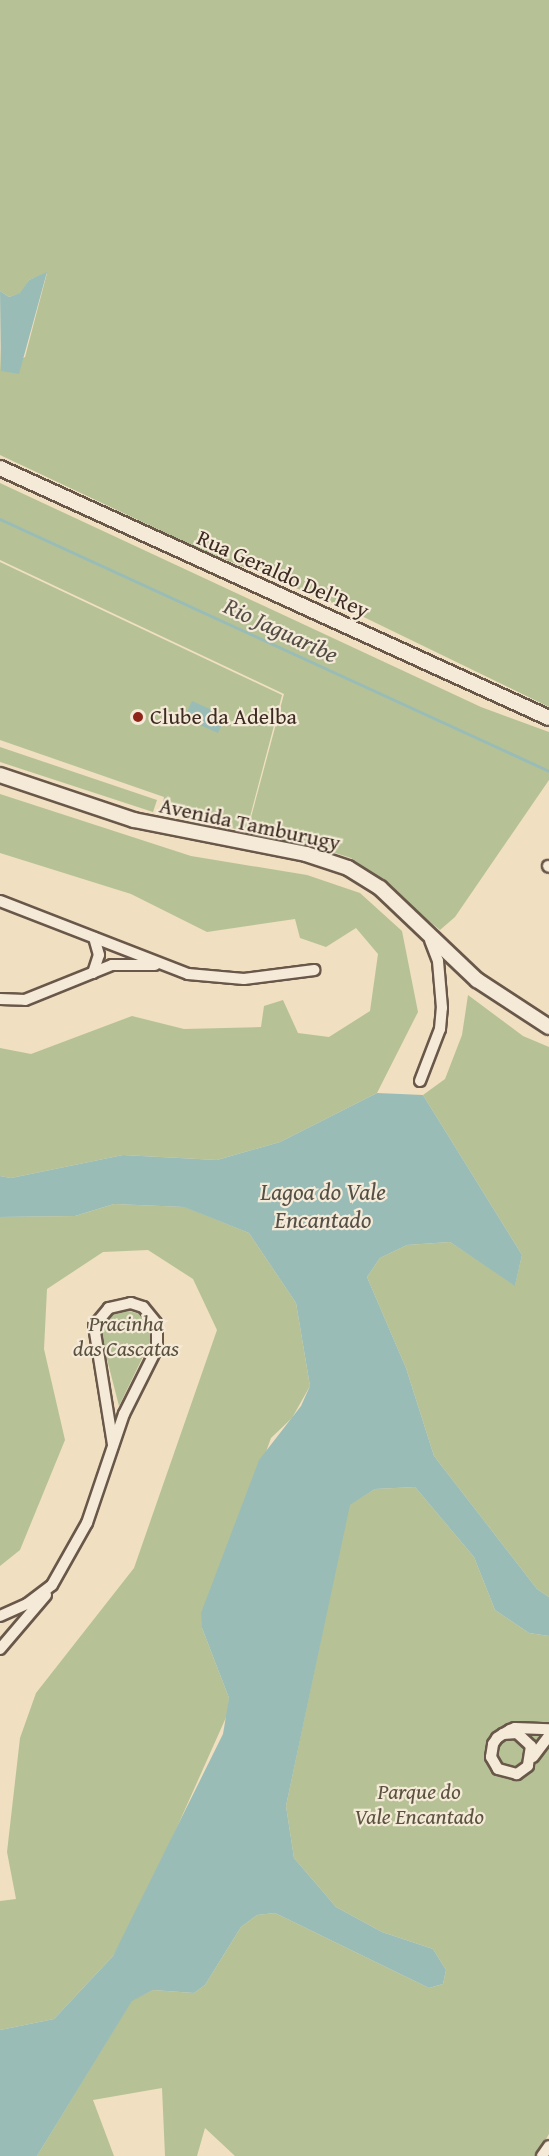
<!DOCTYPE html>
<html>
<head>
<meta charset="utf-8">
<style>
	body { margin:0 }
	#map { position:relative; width:549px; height:2156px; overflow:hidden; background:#f0dfc1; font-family:"Gentium Book Plus",serif }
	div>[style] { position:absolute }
	.green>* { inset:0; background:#b6c296 }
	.water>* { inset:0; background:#9abcb6 }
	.stream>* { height:3px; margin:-1.5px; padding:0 1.5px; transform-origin:1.5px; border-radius:1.5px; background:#9abcb6 }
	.roads { filter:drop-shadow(2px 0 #69584a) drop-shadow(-2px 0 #69584a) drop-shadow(0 2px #69584a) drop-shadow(0 -2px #69584a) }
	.street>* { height:10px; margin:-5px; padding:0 5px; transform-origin:5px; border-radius:5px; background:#f5ead7 }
	.secondary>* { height:14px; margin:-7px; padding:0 7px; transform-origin:7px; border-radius:7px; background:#f5ead7 }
	.dots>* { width:16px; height:16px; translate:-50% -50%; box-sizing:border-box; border:3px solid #f5ead7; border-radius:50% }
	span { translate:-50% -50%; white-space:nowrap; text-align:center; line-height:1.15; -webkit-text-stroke:4.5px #f5ead7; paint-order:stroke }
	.street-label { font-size:22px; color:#3c2b22 }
	.poi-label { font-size:22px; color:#3c2b22 }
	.left { translate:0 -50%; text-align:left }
	.park-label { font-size:22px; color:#5a513f; font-style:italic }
	.water-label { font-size:24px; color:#544f47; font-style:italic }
</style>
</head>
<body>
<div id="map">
	<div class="green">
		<div style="clip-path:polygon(0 0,549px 0,549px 707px,343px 607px,204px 551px,0 455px,0 347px,1px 370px,25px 357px,47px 273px,29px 280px,21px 293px,9px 297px,0 291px)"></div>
		<div style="clip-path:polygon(0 483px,481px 707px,549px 732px,549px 780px,455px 917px,440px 930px,351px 858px,313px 846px,246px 836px,284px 694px,0 560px)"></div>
		<div style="clip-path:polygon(0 562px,282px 695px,246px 832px,162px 808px,164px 797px,0 740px)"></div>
		<div style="clip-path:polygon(0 747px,157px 800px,153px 812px,0 762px)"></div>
		<div style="clip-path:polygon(0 794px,191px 856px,307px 875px,360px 893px,402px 931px,418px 1012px,377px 1093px,280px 1142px,217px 1160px,123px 1155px,11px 1178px,0 1176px,0 1048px,31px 1054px,132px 1016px,184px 1029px,261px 1027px,264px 1006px,283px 1000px,298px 1033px,329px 1037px,370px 1011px,378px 954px,356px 928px,326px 947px,300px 938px,295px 919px,207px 932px,131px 894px,0 853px)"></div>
		<div style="clip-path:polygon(468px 995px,523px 1036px,549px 1047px,549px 1597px,537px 1589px,434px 1456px,406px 1368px,367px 1277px,380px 1258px,407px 1245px,450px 1242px,515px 1285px,522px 1255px,423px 1095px,445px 1079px,462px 1035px)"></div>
		<div style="clip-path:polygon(114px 1204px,185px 1207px,249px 1233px,296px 1303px,310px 1386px,292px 1418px,271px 1438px,202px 1628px,229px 1698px,228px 1713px,141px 1908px,113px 1956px,54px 2019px,0 2030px,0 1901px,16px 1899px,7px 1852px,20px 1738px,36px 1693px,134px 1568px,217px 1330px,193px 1279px,148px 1250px,103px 1252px,47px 1289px,44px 1349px,65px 1440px,20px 1550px,0 1566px,0 1217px,75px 1216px)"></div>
		<div style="clip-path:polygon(121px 1309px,144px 1315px,153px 1336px,119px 1406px,100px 1332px,102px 1324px)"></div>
		<div style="clip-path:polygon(415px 1487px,474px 1557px,495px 1610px,529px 1633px,549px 1636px,549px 2134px,536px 2156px,235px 2156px,205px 2128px,197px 2156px,165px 2156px,162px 2088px,93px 2100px,114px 2156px,37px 2156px,132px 2000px,153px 1990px,194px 1993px,205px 1985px,241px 1927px,257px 1915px,275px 1913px,429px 1988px,443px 1984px,446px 1970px,433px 1949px,382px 1932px,336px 1907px,294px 1858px,286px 1806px,349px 1505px,375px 1489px)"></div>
	</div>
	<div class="water">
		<div style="clip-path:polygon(47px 272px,19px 374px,1px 371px,0 291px,9px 297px,20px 293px,29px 280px)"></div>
		<div style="clip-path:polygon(192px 701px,226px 716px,218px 733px,184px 718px)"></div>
		<div style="clip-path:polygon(377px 1093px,423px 1095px,522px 1255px,515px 1286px,450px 1242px,407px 1245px,380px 1258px,367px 1277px,406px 1368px,434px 1456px,537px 1589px,549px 1597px,549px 1636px,529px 1633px,495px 1610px,474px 1557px,415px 1487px,375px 1489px,350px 1505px,286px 1806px,294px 1858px,336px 1907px,382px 1932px,433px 1949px,446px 1970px,443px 1984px,429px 1988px,275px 1913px,257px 1915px,241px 1927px,205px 1985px,194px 1993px,153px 1990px,132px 2001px,37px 2156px,0 2156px,0 2030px,54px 2019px,113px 1956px,223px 1734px,229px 1698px,202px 1628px,201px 1613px,259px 1460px,301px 1406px,310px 1386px,296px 1303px,249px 1233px,184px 1207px,114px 1204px,75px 1216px,0 1217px,0 1176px,11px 1178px,123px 1155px,217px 1160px,280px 1142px)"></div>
	</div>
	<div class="stream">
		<div style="left:0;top:519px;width:604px;rotate:24.66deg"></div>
	</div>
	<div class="roads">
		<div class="street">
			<div style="left:548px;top:866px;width:1px;rotate:45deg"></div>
			<div style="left:0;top:901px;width:202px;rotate:21.2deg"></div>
			<div style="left:188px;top:974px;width:56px;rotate:5.1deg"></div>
			<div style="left:244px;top:979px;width:71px;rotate:-7.3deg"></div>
			<div style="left:93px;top:973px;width:19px;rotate:-72deg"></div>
			<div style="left:99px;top:955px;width:18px;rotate:-106deg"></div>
			<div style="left:0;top:999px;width:25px;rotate:2deg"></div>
			<div style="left:25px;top:1000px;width:94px;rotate:-21.9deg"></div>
			<div style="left:112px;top:965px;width:43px"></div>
			<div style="left:420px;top:1081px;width:56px;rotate:-69deg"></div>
			<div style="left:440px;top:1029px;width:21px;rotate:-85deg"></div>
			<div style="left:442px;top:1008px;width:47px;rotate:-94.9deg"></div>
			<div style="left:438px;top:961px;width:22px;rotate:-111deg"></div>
			<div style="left:0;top:1616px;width:30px;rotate:-24deg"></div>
			<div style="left:27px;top:1604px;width:31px;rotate:-37deg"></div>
			<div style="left:52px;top:1585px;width:71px;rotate:-60.6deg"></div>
			<div style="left:87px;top:1523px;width:115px;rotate:-71.3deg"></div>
			<div style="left:124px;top:1414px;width:74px;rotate:-63.4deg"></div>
			<div style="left:157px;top:1348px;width:24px;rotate:-90deg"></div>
			<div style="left:157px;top:1324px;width:22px;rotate:-129deg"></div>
			<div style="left:143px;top:1307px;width:13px;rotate:-162deg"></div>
			<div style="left:131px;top:1303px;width:23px;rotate:167deg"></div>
			<div style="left:109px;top:1308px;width:23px;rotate:130deg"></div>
			<div style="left:94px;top:1326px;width:120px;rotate:80.9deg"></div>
			<div style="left:0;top:1649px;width:71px;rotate:-49.6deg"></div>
			<div style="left:503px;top:1734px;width:14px;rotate:-4deg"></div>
			<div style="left:517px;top:1733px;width:19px;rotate:43deg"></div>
			<div style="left:531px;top:1746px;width:20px;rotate:99deg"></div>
			<div style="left:528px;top:1766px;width:14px;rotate:144deg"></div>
			<div style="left:517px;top:1774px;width:20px;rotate:-165deg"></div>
			<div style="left:498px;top:1769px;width:14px;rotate:-120deg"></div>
			<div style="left:491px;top:1757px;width:13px;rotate:-81deg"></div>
			<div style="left:493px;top:1744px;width:7px;rotate:-56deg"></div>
			<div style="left:497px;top:1738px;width:7px;rotate:-34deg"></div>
			<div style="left:503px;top:1734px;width:8px;rotate:-30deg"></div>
			<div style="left:510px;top:1730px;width:5px;rotate:-22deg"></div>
			<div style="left:515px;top:1728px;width:34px;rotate:2deg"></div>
			<div style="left:533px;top:1757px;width:26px;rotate:-53deg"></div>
			<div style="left:542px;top:2156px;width:12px;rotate:-55deg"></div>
		</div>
		<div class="secondary">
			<div style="left:0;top:468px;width:603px;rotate:24.48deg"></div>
			<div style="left:0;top:775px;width:141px;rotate:18.6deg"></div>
			<div style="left:134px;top:820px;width:175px;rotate:11.2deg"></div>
			<div style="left:306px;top:854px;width:44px;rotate:18.4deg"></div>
			<div style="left:348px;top:868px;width:38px;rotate:32deg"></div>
			<div style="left:380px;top:888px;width:134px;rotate:43.5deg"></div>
			<div style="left:477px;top:980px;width:86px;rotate:33.1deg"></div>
		</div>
	</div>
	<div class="dots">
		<div style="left:138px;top:717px;background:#8f2418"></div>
	</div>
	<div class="street-label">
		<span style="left:283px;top:574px;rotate:24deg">Rua Geraldo Del'Rey</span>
		<span style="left:250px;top:824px;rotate:12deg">Avenida Tamburugy</span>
	</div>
	<div class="poi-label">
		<span class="left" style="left:150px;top:717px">Clube da Adelba</span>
	</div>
	<div class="park-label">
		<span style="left:126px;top:1336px">Pracinha<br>das Cascatas</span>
		<span style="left:419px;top:1804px">Parque do<br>Vale Encantado</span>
	</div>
	<div class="water-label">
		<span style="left:281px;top:630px;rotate:25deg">Rio Jaguaribe</span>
		<span style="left:323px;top:1206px">Lagoa do Vale<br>Encantado</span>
	</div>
</div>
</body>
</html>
